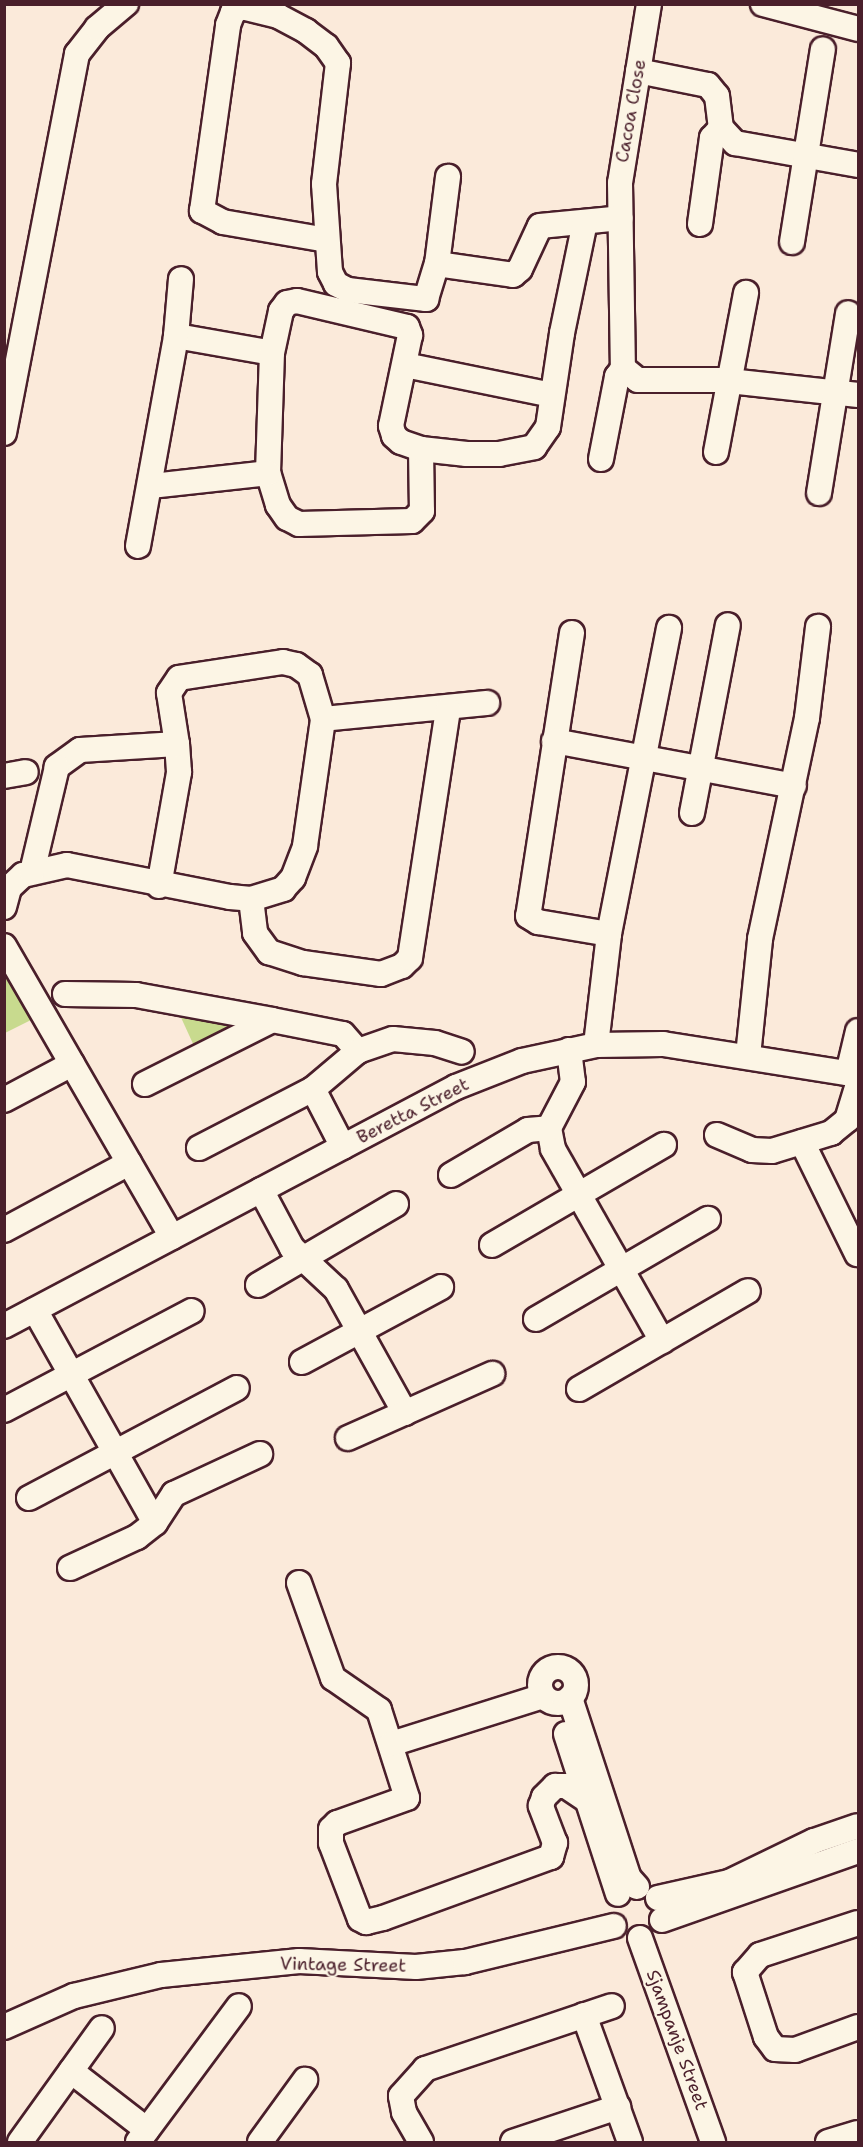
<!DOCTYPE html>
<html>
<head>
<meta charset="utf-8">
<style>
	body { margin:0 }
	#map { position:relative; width:863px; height:2147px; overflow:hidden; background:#fbeada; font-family:"Shantell Sans",sans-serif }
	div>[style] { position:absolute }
	.green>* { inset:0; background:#c8da8e }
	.roads { filter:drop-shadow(2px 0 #4a1f2b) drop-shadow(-2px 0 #4a1f2b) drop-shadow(0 2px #4a1f2b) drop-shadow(0 -2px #4a1f2b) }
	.minor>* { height:24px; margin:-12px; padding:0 12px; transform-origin:12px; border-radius:12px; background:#fcf5e5 }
	.minor>.ring { margin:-12px; padding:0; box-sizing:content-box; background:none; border:24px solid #fcf5e5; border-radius:50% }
	span { translate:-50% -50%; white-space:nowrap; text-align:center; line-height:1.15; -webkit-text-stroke:4.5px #fcf5e5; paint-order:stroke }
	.street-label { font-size:18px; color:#4a1f2b }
	.frame { position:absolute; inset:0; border:6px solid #4a1f2b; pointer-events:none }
</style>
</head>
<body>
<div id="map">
	<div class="green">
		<div style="clip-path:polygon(5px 975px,31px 1020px,5px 1033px,4px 1033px)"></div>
		<div style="clip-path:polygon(178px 1011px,240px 1024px,195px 1048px)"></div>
	</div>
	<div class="roads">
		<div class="minor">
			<div style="left:649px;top:4px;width:181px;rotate:99.2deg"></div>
			<div style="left:620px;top:183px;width:185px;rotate:89.1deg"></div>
			<div style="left:623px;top:368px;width:19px;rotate:39deg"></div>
			<div style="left:638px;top:380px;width:82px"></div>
			<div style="left:720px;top:380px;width:139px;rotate:6.2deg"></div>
			<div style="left:763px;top:4px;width:98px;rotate:14.7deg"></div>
			<div style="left:638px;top:71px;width:71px;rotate:11.3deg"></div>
			<div style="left:708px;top:85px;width:14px;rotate:51deg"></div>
			<div style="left:717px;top:96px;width:32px;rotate:83deg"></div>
			<div style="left:721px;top:128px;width:21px;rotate:47deg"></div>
			<div style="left:735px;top:143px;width:125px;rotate:10.1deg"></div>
			<div style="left:700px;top:224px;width:87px;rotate:-82.1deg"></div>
			<div style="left:712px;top:138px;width:13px;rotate:-48deg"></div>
			<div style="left:327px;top:240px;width:106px;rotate:-170.2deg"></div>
			<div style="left:223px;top:222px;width:24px;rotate:-152deg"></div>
			<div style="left:202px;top:211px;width:188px;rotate:-82deg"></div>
			<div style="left:228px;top:25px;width:14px;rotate:-69deg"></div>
			<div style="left:233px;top:12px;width:10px;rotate:-29deg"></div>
			<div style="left:242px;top:7px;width:37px;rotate:14deg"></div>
			<div style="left:278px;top:16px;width:32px;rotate:28deg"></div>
			<div style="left:306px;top:31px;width:25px;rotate:37deg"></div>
			<div style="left:326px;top:46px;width:21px;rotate:55deg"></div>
			<div style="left:338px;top:63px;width:122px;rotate:96.6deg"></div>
			<div style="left:324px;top:184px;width:88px;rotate:86.1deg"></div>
			<div style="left:330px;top:272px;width:13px;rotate:63deg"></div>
			<div style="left:336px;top:284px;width:13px;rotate:27deg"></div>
			<div style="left:348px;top:290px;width:79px;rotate:6.6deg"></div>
			<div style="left:426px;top:299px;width:37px;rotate:-73deg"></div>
			<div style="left:437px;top:264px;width:77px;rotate:8.2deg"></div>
			<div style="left:513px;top:275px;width:9px;rotate:-41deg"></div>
			<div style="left:520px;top:269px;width:47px;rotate:-65.1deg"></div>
			<div style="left:540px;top:226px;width:81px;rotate:-5.6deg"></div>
			<div style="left:792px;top:242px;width:195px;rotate:-80.9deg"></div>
			<div style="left:437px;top:264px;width:88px;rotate:-82.8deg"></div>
			<div style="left:176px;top:336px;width:97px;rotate:10deg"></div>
			<div style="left:405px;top:365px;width:150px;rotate:11.5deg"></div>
			<div style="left:4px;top:433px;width:386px;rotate:-79.1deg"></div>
			<div style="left:77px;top:54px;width:33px;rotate:-52deg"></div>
			<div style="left:97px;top:28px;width:38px;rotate:-40deg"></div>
			<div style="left:421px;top:449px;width:62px;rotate:89.1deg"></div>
			<div style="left:422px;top:511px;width:14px;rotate:135deg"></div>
			<div style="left:412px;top:521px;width:113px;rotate:178.5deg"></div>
			<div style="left:299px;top:524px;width:13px;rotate:-153deg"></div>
			<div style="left:287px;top:518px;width:16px;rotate:-125deg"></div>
			<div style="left:278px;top:505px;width:34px;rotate:-107deg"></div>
			<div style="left:268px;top:473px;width:120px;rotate:-88.1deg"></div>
			<div style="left:272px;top:353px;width:43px;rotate:-77.9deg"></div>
			<div style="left:281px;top:311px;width:10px;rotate:-53deg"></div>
			<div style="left:287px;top:303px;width:10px;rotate:-11deg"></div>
			<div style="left:297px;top:301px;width:113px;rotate:13.3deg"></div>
			<div style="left:407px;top:327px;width:9px;rotate:69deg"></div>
			<div style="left:410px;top:335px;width:93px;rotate:101.8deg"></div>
			<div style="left:391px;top:426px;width:10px;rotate:73deg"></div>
			<div style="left:394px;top:436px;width:9px;rotate:41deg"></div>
			<div style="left:401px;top:442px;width:21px;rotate:19deg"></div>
			<div style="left:421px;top:449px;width:46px;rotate:6.2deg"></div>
			<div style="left:467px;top:454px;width:32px"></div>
			<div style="left:499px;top:454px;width:36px;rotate:-11deg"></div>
			<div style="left:534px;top:447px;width:24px;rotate:-55deg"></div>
			<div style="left:548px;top:427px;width:95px;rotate:-81.5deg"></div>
			<div style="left:562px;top:333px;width:113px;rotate:-78.3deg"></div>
			<div style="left:716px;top:452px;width:162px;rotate:-79.3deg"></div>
			<div style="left:601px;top:459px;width:84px;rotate:-79deg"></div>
			<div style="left:617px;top:377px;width:11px;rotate:-56deg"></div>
			<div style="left:151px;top:486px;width:118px;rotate:-6.3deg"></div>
			<div style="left:819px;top:493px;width:182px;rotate:-80.8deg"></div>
			<div style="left:138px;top:546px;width:213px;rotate:-79.7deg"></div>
			<div style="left:176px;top:336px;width:57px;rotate:-85deg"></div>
			<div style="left:572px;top:633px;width:286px;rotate:98.8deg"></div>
			<div style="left:528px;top:916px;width:12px;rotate:31deg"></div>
			<div style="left:538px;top:922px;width:72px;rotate:9.6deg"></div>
			<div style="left:323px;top:719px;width:165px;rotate:-5.6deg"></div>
			<div style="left:554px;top:741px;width:244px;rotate:10.6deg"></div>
			<div style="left:4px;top:776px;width:22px;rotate:-10deg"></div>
			<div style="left:692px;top:813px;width:191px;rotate:-79.2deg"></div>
			<div style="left:159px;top:886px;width:116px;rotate:-80deg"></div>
			<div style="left:179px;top:772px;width:28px;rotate:-94deg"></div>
			<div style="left:251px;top:899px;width:34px;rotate:83deg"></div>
			<div style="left:255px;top:933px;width:24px;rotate:54deg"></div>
			<div style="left:269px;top:952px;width:36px;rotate:18deg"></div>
			<div style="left:303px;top:963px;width:79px;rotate:8deg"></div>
			<div style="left:381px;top:974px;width:22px;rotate:-21deg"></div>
			<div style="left:402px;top:966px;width:11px;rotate:-45deg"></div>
			<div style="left:410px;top:958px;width:252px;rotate:-81.3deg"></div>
			<div style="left:4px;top:907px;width:20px;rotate:-75deg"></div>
			<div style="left:9px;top:888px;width:19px;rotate:-43deg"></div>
			<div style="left:23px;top:875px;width:45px;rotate:-12.8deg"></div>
			<div style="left:67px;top:865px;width:166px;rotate:11.1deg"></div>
			<div style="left:230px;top:897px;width:21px;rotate:5deg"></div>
			<div style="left:251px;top:899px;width:34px;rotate:-17deg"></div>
			<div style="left:283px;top:889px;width:15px;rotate:-48deg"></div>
			<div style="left:293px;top:878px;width:34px;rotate:-69deg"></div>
			<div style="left:305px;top:846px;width:128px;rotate:-81.9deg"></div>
			<div style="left:323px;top:719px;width:46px;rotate:-106.5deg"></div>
			<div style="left:310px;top:675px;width:17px;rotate:-144deg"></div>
			<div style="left:296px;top:665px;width:13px;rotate:-167deg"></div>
			<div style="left:283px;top:662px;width:105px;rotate:171.3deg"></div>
			<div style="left:179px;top:678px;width:18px;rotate:124deg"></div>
			<div style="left:169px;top:693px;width:52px;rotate:81.1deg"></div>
			<div style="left:177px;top:744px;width:97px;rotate:176.5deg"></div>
			<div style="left:80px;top:750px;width:29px;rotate:144deg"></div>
			<div style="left:57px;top:767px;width:108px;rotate:103.4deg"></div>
			<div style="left:4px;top:946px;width:336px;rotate:60deg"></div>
			<div style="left:65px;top:994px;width:71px;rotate:0.8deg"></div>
			<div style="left:136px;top:995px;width:138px;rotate:10.4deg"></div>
			<div style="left:272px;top:1020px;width:72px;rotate:11.2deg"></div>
			<div style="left:343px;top:1034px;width:23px;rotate:49deg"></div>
			<div style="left:596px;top:1045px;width:112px;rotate:-83.3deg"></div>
			<div style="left:609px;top:934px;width:312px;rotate:-78.9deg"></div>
			<div style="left:569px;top:1050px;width:32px;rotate:83deg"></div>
			<div style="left:573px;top:1082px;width:52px;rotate:117.6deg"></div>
			<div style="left:549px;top:1128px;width:21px;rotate:79deg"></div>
			<div style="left:553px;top:1149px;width:221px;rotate:60.4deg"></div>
			<div style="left:748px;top:1056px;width:118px;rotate:-84.1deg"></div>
			<div style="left:760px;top:939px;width:226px;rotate:-78deg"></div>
			<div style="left:807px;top:718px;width:92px;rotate:-83.1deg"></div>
			<div style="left:848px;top:1073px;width:43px;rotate:-76.6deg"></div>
			<div style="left:145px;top:1084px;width:142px;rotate:-26.7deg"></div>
			<div style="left:313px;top:1089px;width:65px;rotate:62.7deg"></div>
			<div style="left:4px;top:1100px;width:77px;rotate:-27.9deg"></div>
			<div style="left:717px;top:1135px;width:38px;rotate:23deg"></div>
			<div style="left:752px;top:1150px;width:20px;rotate:3deg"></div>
			<div style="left:772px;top:1151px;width:62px;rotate:-17deg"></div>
			<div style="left:831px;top:1133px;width:21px;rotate:-39deg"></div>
			<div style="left:847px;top:1120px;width:39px;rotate:-73deg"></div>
			<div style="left:802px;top:1142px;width:125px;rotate:63.8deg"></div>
			<div style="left:199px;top:1148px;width:128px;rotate:-27.4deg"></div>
			<div style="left:313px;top:1089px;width:59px;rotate:-40.2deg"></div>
			<div style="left:358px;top:1051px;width:37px;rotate:-19deg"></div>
			<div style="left:393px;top:1039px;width:42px;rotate:5.4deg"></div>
			<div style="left:435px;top:1043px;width:28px;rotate:18deg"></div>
			<div style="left:451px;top:1175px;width:89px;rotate:-30.3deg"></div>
			<div style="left:528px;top:1130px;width:21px;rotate:-5deg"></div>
			<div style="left:261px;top:1190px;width:66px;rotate:61.9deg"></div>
			<div style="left:292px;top:1248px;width:60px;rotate:43deg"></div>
			<div style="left:336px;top:1289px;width:142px;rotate:60.9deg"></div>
			<div style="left:4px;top:1230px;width:142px;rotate:-28.2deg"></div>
			<div style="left:492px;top:1245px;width:199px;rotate:-30.2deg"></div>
			<div style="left:258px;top:1285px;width:160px;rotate:-30.4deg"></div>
			<div style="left:35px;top:1310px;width:244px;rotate:60.6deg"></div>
			<div style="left:536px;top:1319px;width:199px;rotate:-30.2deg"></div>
			<div style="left:4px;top:1326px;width:511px;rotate:-27.87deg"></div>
			<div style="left:456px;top:1087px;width:71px;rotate:-21.5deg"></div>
			<div style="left:522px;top:1061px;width:76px;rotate:-12.2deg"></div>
			<div style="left:596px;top:1045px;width:67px;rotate:-0.9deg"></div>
			<div style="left:663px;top:1044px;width:197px;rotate:9deg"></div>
			<div style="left:302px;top:1362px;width:158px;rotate:-28.3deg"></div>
			<div style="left:579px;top:1389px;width:195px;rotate:-30.1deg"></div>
			<div style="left:4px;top:1410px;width:212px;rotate:-27.8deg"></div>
			<div style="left:348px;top:1438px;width:158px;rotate:-24deg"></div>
			<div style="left:29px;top:1498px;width:235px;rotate:-27.9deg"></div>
			<div style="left:70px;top:1568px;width:74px;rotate:-24.8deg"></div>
			<div style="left:137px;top:1537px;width:23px;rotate:-38deg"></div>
			<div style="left:155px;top:1523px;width:35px;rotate:-57deg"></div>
			<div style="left:174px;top:1494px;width:95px;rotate:-24.9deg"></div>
			<div style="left:299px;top:1583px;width:101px;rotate:70.3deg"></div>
			<div style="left:333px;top:1678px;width:56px;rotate:34.8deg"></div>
			<div style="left:379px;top:1710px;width:92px;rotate:72.3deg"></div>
			<div style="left:407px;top:1798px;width:74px;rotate:160.3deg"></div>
			<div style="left:337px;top:1823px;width:8px;rotate:135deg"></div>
			<div style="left:331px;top:1829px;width:14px;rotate:90deg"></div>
			<div style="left:331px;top:1843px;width:81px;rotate:69.1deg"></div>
			<div style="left:360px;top:1919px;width:7px;rotate:27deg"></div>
			<div style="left:366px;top:1922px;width:17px;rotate:-13deg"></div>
			<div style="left:383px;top:1918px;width:179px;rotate:-20deg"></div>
			<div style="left:551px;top:1857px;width:15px;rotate:-74deg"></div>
			<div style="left:555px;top:1843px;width:40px;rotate:-111deg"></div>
			<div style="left:541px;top:1806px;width:9px;rotate:-72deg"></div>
			<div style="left:544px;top:1797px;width:16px;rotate:-45deg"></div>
			<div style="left:555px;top:1786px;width:11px"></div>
			<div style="left:566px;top:1786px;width:22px;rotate:34deg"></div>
			<div class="ring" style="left:540px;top:1667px;width:12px;height:12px"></div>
			<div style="left:570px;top:1698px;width:189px;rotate:71.9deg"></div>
			<div style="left:629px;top:1878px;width:12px;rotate:48deg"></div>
			<div style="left:566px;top:1734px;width:168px;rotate:72deg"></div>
			<div style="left:391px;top:1744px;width:159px;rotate:-17.5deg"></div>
			<div style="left:658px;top:1898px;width:73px;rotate:-12.7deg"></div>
			<div style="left:729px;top:1882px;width:94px;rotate:-25.8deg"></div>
			<div style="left:814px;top:1841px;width:46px;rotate:-18.8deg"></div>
			<div style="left:662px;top:1920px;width:208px;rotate:-19.4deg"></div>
			<div style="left:858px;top:1923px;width:103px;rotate:161.9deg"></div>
			<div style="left:760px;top:1955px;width:23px;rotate:131deg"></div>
			<div style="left:745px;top:1972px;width:68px;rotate:72.1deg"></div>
			<div style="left:766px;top:2037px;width:15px;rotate:53deg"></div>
			<div style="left:775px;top:2049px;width:20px;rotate:3deg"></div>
			<div style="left:795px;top:2050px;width:67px;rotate:-20.1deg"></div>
			<div style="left:640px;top:1938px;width:217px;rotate:70.3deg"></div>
			<div style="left:584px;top:2015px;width:135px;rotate:70.1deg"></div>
			<div style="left:4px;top:2027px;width:77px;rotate:-23.9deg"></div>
			<div style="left:74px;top:1996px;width:89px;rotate:-13.6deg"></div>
			<div style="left:161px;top:1975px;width:139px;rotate:-5.8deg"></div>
			<div style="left:299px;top:1961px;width:117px;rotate:2.9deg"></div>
			<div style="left:416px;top:1967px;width:49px;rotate:-5.8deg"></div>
			<div style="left:465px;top:1962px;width:153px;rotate:-13.6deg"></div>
			<div style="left:71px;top:2071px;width:96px;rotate:37.8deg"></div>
			<div style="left:20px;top:2142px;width:140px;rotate:-54.3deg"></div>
			<div style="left:138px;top:2142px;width:169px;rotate:-53.4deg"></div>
			<div style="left:260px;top:2142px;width:77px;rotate:-54deg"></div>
			<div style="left:421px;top:2142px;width:34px;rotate:-120deg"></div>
			<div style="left:404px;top:2112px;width:16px;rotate:-101deg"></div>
			<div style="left:401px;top:2096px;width:36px;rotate:-48deg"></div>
			<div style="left:425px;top:2069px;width:197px;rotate:-18.6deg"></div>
			<div style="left:513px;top:2142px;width:111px;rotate:-18.4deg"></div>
			<div style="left:828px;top:2142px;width:31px;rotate:-17deg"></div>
		</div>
	</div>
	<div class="street-label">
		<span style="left:631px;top:111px;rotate:-80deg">Cacoa Close</span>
		<span style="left:413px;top:1111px;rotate:-27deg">Beretta Street</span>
		<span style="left:343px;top:1965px;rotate:1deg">Vintage Street</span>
		<span style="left:677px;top:2040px;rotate:70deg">Sjampanje Street</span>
	</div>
	<div class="frame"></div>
</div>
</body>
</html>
